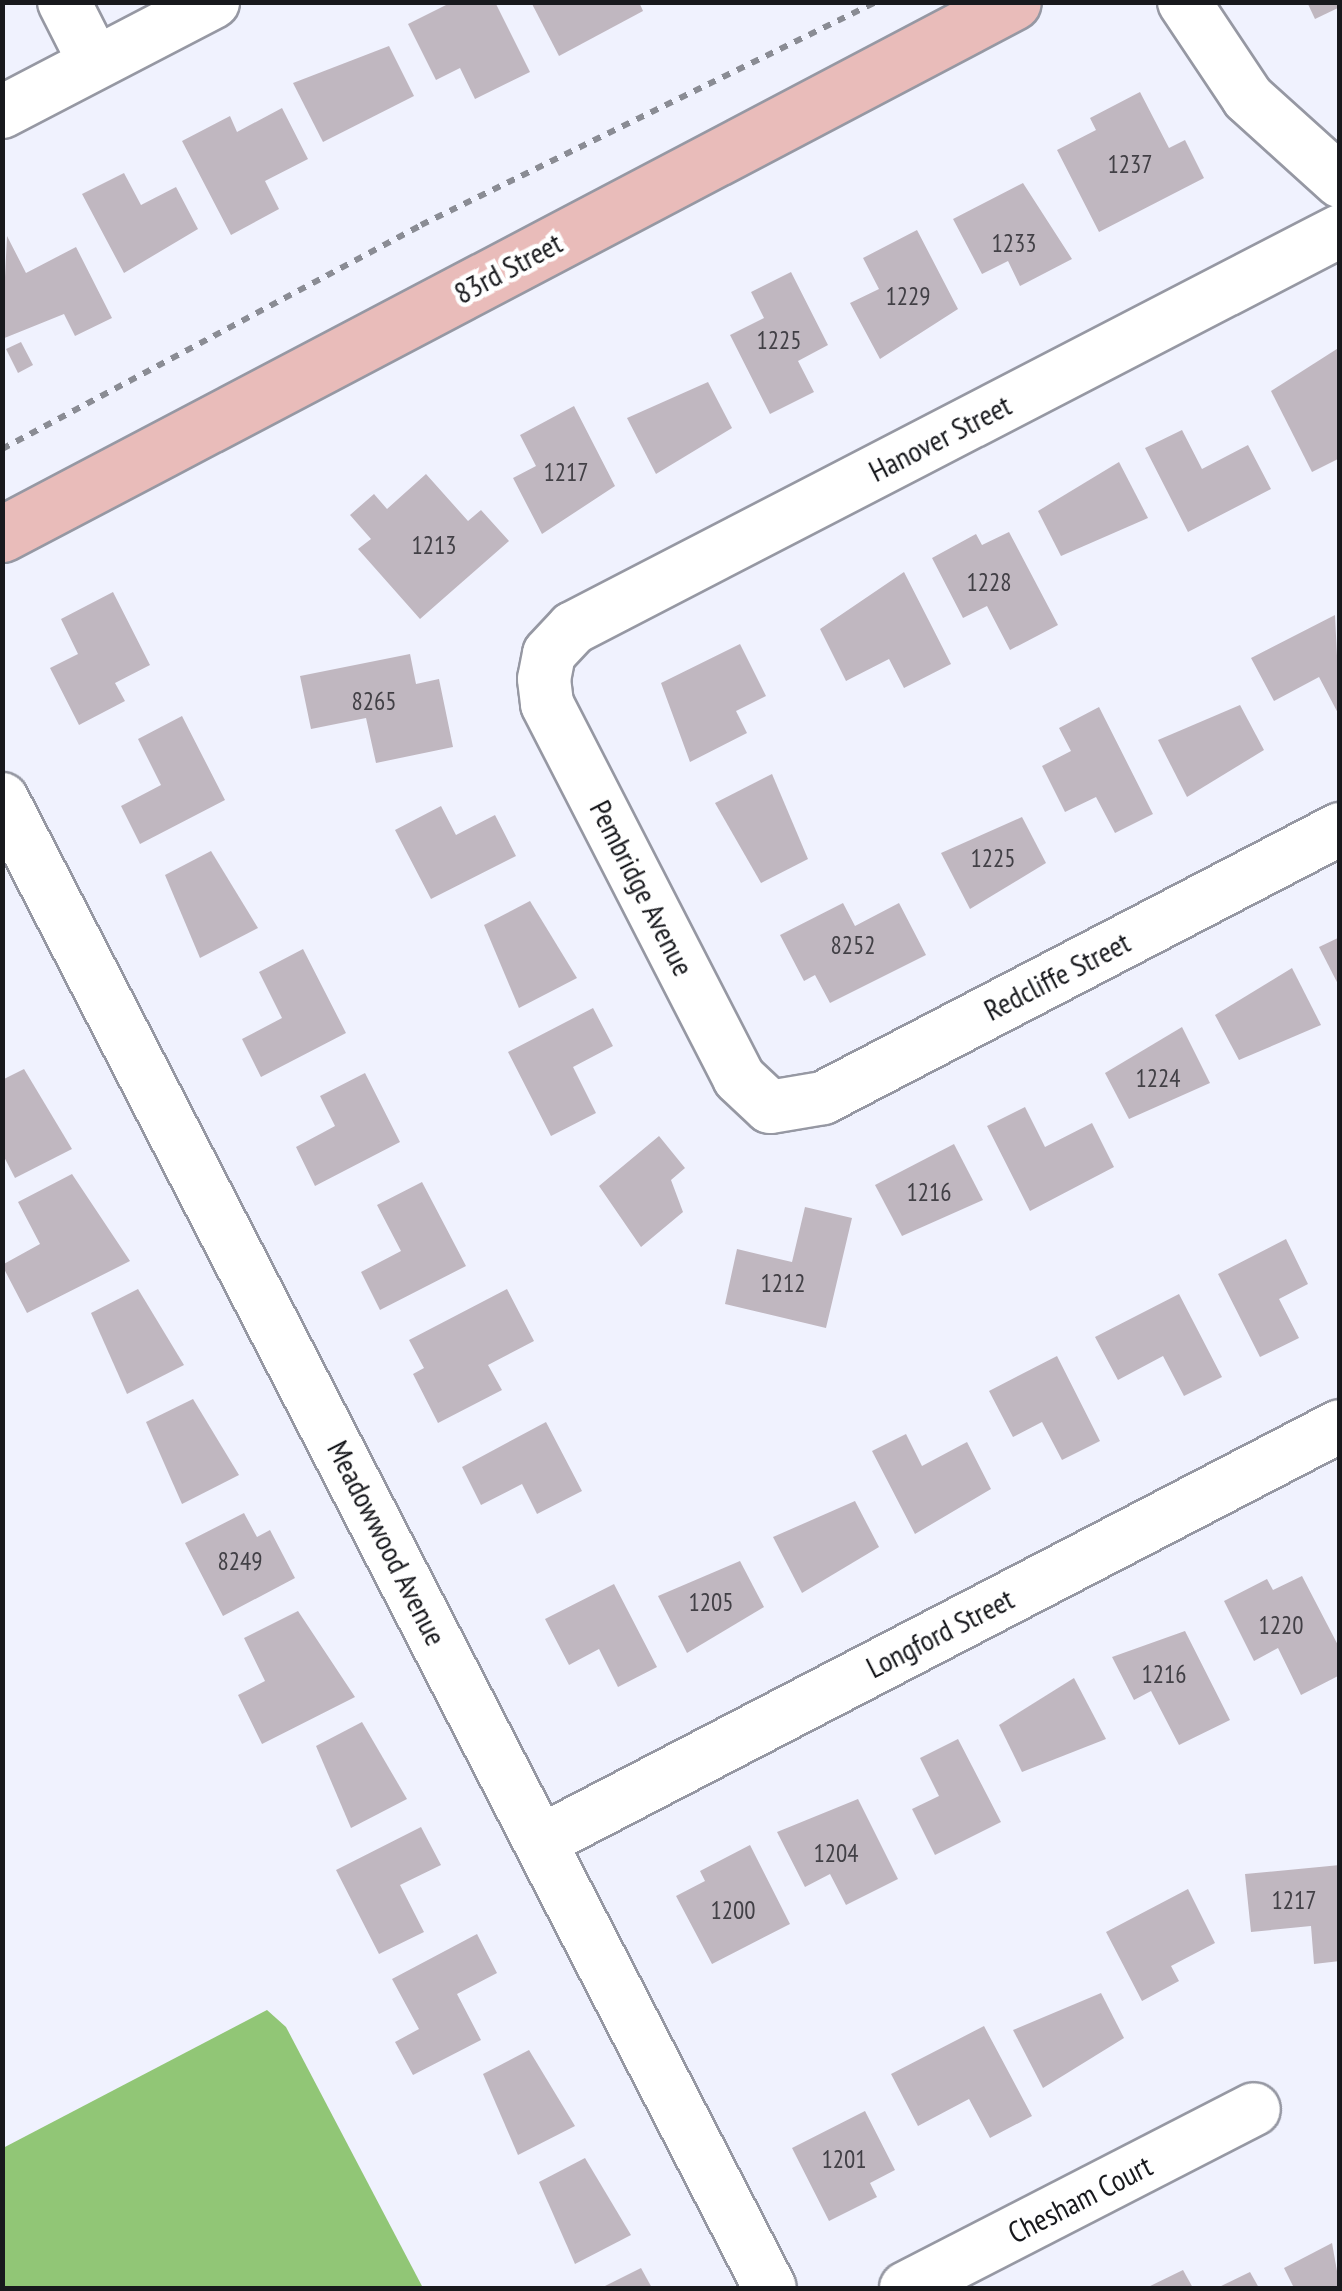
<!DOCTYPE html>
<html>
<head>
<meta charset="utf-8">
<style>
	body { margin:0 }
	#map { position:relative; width:1342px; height:2291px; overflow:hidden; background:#f0f2fe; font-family:"PT Sans Narrow",sans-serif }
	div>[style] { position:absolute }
	.forest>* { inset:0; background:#91c676 }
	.building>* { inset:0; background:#c0b7c0 }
	.path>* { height:6px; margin-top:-3px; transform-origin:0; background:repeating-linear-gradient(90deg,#8a8c94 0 8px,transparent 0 16px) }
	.roads { filter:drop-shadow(2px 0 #9698a3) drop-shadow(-2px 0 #9698a3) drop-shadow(0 2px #9698a3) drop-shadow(0 -2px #9698a3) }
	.minor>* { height:52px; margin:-26px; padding:0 26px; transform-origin:26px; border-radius:26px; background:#fff }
	.major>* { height:55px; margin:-27.5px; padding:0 27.5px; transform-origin:27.5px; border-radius:27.5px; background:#e9bcba }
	span { translate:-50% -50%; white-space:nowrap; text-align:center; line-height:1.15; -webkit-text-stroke:9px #fff; paint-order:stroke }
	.number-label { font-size:25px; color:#424046 }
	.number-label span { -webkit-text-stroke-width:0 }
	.street-label { font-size:30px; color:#18191d }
	.frame { position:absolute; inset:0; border:5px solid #18191d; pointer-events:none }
</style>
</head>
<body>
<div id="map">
	<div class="forest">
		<div style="clip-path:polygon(267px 2010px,286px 2027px,423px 2288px,3px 2288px,3px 2148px)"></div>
	</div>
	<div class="building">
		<div style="clip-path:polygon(452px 2px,495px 2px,530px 72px,475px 99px,460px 68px,436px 80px,408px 24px)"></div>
		<div style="clip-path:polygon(531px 2px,639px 2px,643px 11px,559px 56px)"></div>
		<div style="clip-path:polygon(1307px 2px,1340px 2px,1340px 7px,1315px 19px)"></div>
		<div style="clip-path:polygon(389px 46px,414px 96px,323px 142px,293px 83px)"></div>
		<div style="clip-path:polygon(1140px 92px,1169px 148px,1185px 140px,1204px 178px,1099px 232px,1057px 150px,1096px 130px,1090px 118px)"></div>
		<div style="clip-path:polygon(282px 108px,308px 159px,265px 181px,279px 209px,231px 235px,182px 141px,230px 116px,237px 132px)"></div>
		<div style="clip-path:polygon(124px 173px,141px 205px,176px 187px,198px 229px,124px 273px,82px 194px)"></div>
		<div style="clip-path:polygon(1023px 183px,1072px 259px,1020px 286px,1008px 261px,982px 274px,953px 219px)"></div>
		<div style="clip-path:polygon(917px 230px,958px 309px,880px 359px,850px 303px,879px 289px,863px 258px)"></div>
		<div style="clip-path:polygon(7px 236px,26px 273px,76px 247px,112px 318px,75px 336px,64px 314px,2px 339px)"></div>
		<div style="clip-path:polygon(791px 272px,828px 345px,798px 361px,814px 392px,770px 414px,730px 335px,764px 318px,751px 292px)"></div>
		<div style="clip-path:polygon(21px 342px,33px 365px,18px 373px,6px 349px)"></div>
		<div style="clip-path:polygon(1340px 347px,1340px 458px,1312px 472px,1271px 391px)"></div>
		<div style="clip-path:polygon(708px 382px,732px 428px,656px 474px,627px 418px)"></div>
		<div style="clip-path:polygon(574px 406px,615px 486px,542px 534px,513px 478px,536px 466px,520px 435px)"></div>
		<div style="clip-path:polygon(1182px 430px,1202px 469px,1248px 445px,1271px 489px,1188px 532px,1145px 448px)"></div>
		<div style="clip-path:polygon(1119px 462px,1148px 518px,1061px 556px,1038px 511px)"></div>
		<div style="clip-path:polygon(426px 474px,468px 521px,481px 510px,509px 541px,420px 619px,358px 549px,371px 539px,350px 515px,374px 494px,387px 509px)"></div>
		<div style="clip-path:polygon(1009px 532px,1058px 625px,1010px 650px,987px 606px,963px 618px,932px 558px,976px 534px,982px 545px)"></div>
		<div style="clip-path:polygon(904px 572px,951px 664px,904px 688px,889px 659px,846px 681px,820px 629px)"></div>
		<div style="clip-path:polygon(113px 592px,150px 665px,115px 683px,125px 701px,79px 725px,50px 668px,78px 654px,61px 619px)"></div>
		<div style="clip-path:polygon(1335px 615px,1340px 717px,1319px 677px,1274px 701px,1251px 658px)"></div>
		<div style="clip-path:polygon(740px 644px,766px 696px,736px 711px,747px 733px,690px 762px,661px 683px)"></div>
		<div style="clip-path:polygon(410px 654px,416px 684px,439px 679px,453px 747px,376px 763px,366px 718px,311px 729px,300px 676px)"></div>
		<div style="clip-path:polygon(1240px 705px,1264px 750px,1187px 797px,1158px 740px)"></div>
		<div style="clip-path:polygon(1099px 707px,1153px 814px,1115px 833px,1096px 797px,1065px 812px,1042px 766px,1071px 751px,1059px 728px)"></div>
		<div style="clip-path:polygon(182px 716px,225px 800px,140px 844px,121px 806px,161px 785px,138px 739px)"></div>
		<div style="clip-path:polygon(772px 774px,808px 859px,761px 883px,715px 803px)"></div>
		<div style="clip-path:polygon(441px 806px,456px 835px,495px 815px,516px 856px,431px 899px,395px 830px)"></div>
		<div style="clip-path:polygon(1022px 817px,1046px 863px,970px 909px,941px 853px)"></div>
		<div style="clip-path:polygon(211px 851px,258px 928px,200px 958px,165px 875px)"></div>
		<div style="clip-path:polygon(530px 901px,577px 978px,519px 1008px,484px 925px)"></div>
		<div style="clip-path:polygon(843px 903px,855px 926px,899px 903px,926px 955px,830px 1003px,815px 975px,804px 981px,780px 935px)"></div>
		<div style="clip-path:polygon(1340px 937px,1340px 988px,1319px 947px)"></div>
		<div style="clip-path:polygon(303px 949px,346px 1033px,261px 1077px,242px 1039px,282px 1018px,259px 972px)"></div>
		<div style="clip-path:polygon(1292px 968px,1321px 1025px,1239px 1060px,1215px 1015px)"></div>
		<div style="clip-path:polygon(593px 1008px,613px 1046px,573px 1067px,596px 1113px,551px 1136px,508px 1052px)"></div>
		<div style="clip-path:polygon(1182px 1027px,1210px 1083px,1129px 1119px,1105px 1073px)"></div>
		<div style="clip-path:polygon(24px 1069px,72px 1149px,15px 1178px,2px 1153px,2px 1080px)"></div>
		<div style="clip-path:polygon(365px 1073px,400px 1142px,315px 1186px,296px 1147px,335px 1126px,320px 1096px)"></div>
		<div style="clip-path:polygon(1025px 1107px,1045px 1147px,1092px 1123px,1114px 1167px,1030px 1211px,987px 1126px)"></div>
		<div style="clip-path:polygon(659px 1136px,685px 1168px,671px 1180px,683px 1212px,641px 1247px,599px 1186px)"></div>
		<div style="clip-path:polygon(954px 1144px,983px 1200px,902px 1236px,875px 1185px)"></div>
		<div style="clip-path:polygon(72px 1174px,130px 1261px,27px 1313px,2px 1265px,40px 1244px,18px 1202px)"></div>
		<div style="clip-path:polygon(422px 1182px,466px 1266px,380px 1310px,361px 1272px,401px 1251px,377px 1205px)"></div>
		<div style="clip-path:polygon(805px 1207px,852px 1218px,826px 1328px,725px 1304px,737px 1249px,792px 1262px)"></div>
		<div style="clip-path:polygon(1286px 1239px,1308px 1284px,1279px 1299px,1299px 1338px,1260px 1357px,1218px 1274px)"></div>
		<div style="clip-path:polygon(138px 1289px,184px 1365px,127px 1394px,91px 1313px)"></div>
		<div style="clip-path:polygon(507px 1289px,534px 1341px,488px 1365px,502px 1390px,438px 1423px,413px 1374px,424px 1368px,409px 1340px)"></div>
		<div style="clip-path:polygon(1179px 1294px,1222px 1377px,1184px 1396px,1163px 1356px,1118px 1380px,1095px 1337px)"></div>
		<div style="clip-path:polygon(1057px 1356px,1100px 1441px,1062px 1460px,1042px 1422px,1013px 1437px,989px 1391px)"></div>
		<div style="clip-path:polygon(193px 1399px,239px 1475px,182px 1504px,146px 1422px)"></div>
		<div style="clip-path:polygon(546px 1422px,582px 1491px,537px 1514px,522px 1484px,481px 1505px,462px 1467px)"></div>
		<div style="clip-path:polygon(906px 1434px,922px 1466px,967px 1442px,991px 1489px,915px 1534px,872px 1451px)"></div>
		<div style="clip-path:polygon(855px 1501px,879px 1547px,802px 1593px,773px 1537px)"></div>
		<div style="clip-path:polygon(244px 1513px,257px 1537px,270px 1530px,295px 1578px,223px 1616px,185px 1543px)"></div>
		<div style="clip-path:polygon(740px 1561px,764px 1607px,687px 1653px,658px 1596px)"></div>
		<div style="clip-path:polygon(1302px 1576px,1340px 1649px,1340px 1675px,1301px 1695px,1278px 1648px,1254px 1661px,1224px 1601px,1267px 1579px,1273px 1590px)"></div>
		<div style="clip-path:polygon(614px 1584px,657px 1667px,618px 1687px,599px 1649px,569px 1665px,545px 1619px)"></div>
		<div style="clip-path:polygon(298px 1611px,355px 1697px,262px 1744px,238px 1695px,265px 1681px,244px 1638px)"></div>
		<div style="clip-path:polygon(1185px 1631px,1230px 1720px,1179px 1745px,1151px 1691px,1134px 1700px,1112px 1657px)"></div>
		<div style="clip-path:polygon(1074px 1678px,1106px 1739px,1022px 1772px,999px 1725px)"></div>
		<div style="clip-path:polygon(362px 1722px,407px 1799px,351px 1828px,316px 1746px)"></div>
		<div style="clip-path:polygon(958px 1739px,1001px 1822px,935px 1855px,912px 1809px,939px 1796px,920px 1758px)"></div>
		<div style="clip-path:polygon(858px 1799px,898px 1879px,846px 1905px,830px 1874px,805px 1887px,777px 1832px)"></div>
		<div style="clip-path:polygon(421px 1827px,441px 1865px,400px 1885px,424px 1932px,379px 1954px,336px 1870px)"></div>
		<div style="clip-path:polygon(750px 1845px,790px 1924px,712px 1964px,676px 1896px,705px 1881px,700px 1871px)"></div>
		<div style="clip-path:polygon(1340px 1865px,1340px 1961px,1314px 1964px,1311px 1926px,1251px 1932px,1245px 1874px)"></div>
		<div style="clip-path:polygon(1188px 1889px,1215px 1943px,1171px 1966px,1179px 1981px,1142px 2001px,1106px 1932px)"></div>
		<div style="clip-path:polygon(477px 1934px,497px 1973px,457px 1994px,481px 2040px,413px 2075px,395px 2042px,419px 2029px,392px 1979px)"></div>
		<div style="clip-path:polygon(1101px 1993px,1124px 2038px,1043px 2088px,1013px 2030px)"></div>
		<div style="clip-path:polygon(984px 2026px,1032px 2116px,990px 2138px,969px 2099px,918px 2126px,891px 2074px)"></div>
		<div style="clip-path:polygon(529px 2050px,575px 2126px,518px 2155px,483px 2074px)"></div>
		<div style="clip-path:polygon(865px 2111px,895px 2170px,870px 2183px,877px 2197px,829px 2221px,792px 2148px)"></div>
		<div style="clip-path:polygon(585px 2158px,631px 2235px,575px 2264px,539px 2182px)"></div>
		<div style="clip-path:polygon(1332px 2243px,1340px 2288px,1294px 2288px,1284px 2268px)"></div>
		<div style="clip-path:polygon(641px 2268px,652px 2288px,601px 2288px)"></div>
		<div style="clip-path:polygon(1183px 2270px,1193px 2288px,1146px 2288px)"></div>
		<div style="clip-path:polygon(1250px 2272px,1259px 2288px,1217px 2288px)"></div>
	</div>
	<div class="path">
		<div style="left:2px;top:449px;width:475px;rotate:-28.1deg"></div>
		<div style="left:421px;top:225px;width:507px;rotate:-26.11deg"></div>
	</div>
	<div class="roads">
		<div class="minor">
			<div style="left:64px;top:2px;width:68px;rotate:63.1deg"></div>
			<div style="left:1184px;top:2px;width:115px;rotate:56.3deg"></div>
			<div style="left:1248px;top:98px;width:124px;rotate:42.1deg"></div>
			<div style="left:2px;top:112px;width:238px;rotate:-27.5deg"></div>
			<div style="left:1340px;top:231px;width:864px;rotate:152.63deg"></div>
			<div style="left:573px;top:628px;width:35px;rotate:133deg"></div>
			<div style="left:549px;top:654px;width:25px;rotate:101deg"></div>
			<div style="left:544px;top:679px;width:25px;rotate:83deg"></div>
			<div style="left:547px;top:704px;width:420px;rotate:62.8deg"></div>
			<div style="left:739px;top:1078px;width:42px;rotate:43.1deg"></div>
			<div style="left:770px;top:1107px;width:54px;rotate:-9.6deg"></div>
			<div style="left:823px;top:1098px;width:583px;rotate:-27.49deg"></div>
			<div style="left:2px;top:799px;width:1675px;rotate:62.72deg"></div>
			<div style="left:541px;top:1841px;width:900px;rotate:-27.45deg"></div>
			<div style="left:906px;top:2288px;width:391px;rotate:-27.2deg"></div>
		</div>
		<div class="major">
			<div style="left:2px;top:534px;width:1142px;rotate:-27.75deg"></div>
		</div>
	</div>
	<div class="number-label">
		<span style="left:1130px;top:164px">1237</span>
		<span style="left:1014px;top:243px">1233</span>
		<span style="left:908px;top:296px">1229</span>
		<span style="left:779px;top:340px">1225</span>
		<span style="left:566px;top:472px">1217</span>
		<span style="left:434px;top:545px">1213</span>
		<span style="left:989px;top:582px">1228</span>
		<span style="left:374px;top:701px">8265</span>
		<span style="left:993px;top:858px">1225</span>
		<span style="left:853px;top:945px">8252</span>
		<span style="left:1158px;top:1078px">1224</span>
		<span style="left:929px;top:1192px">1216</span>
		<span style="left:783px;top:1283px">1212</span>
		<span style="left:240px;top:1561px">8249</span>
		<span style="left:711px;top:1602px">1205</span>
		<span style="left:1281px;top:1625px">1220</span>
		<span style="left:1164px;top:1674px">1216</span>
		<span style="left:836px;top:1853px">1204</span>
		<span style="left:1294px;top:1900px">1217</span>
		<span style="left:733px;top:1910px">1200</span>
		<span style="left:844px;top:2159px">1201</span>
	</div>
	<div class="street-label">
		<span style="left:508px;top:268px;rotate:-28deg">83rd Street</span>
		<span style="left:940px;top:438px;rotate:-27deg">Hanover Street</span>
		<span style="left:642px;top:888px;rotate:63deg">Pembridge Avenue</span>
		<span style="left:1057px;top:976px;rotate:-27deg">Redcliffe Street</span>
		<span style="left:387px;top:1543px;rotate:63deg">Meadowwood Avenue</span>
		<span style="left:940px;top:1633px;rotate:-27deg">Longford Street</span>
		<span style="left:1080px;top:2199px;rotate:-27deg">Chesham Court</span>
	</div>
	<div class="frame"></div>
</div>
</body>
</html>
